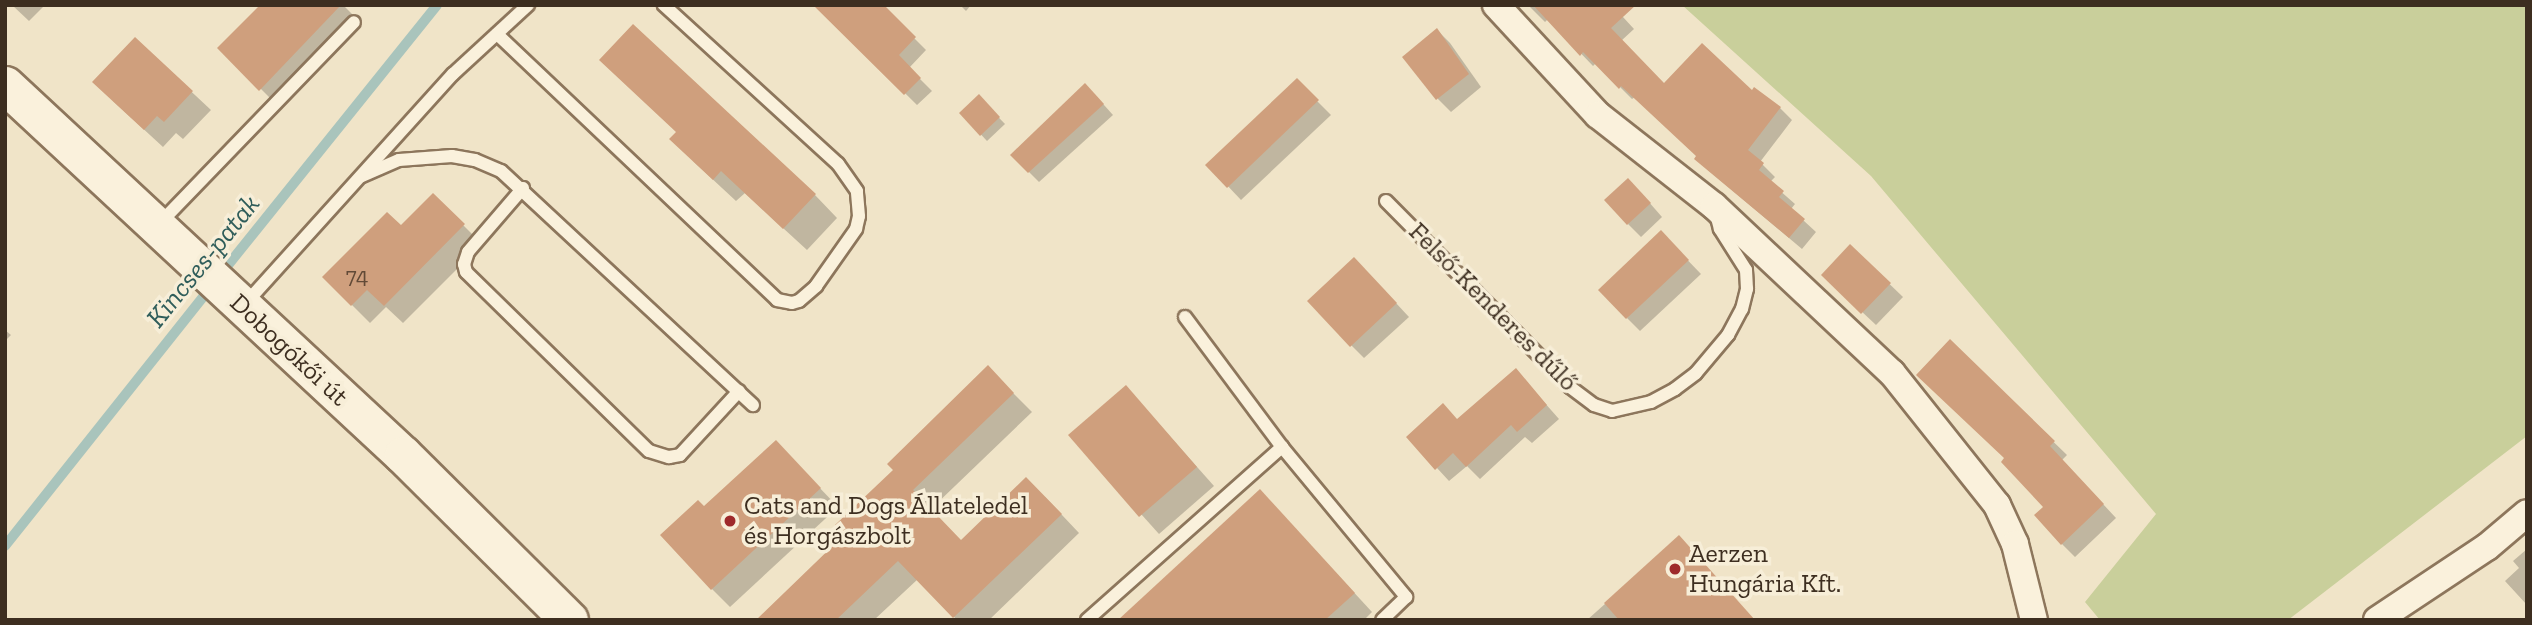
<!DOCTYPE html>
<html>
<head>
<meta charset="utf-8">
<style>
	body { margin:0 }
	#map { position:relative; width:2532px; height:625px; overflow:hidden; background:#f0e4c8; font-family:"Zilla Slab",serif }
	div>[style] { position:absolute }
	.green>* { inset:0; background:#c9cf9b }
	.shadow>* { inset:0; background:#0003 }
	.stream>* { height:10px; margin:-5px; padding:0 5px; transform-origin:5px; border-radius:5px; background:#a9c4bc }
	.building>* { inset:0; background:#cf9f7d }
	.roads { filter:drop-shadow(2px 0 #8d765c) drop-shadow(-2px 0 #8d765c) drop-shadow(0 2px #8d765c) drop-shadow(0 -2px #8d765c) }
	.service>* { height:12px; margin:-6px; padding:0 6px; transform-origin:6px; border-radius:6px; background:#faf1dc }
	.minor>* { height:26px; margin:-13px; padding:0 13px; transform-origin:13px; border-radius:13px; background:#faf1dc }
	.secondary>* { height:37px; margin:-18.5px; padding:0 18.5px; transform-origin:18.5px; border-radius:18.5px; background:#faf1dc }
	.dots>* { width:19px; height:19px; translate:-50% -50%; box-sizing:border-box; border:4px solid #f7eed8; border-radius:50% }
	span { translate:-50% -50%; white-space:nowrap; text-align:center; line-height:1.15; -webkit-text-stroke:7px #f7eed8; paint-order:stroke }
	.number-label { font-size:23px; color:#624a37 }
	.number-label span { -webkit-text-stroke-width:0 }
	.street-label { font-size:26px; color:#3d2e20 }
	.poi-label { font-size:26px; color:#3d2e20 }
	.left { translate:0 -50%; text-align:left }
	.water-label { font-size:28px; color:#2f5d5a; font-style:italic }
	.frame { position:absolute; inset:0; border:7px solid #3d2e20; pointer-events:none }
</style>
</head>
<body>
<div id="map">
	<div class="green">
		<div style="clip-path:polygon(1682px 5px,2527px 5px,2527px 436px,2288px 620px,2100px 620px,2085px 602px,2156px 514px,1871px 176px)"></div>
	</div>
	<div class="shadow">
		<div style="clip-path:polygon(12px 5px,45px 5px,29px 21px)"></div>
		<div style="clip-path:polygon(267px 5px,343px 5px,355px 17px,274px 102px,220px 48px)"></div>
		<div style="clip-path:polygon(881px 5px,926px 50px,909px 68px,932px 91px,917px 105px,827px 16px)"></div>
		<div style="clip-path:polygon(960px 5px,971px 5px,966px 11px)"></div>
		<div style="clip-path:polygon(1528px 5px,1612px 5px,1634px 29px,1621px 41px,1665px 86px,1752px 92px,1780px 108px,1792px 120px,1760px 162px,1775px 177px,1770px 182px,1795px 204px,1791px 209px,1816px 232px,1802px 249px,1708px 170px,1698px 156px,1635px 97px,1632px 99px,1596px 63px,1593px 66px,1548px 19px,1545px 22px)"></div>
		<div style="clip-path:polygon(1437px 30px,1450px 43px,1481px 87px,1451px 112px,1438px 99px)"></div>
		<div style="clip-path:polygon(135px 39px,211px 110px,183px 139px,176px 133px,163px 147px,113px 101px)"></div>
		<div style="clip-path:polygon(1297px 81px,1331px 115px,1241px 200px,1208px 165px)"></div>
		<div style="clip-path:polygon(1095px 95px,1113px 115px,1039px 182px,1012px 155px)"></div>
		<div style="clip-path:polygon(979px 97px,1005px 124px,987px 141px,961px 113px)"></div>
		<div style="clip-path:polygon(678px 132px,815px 195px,837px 218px,807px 250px,745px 193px,736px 201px,694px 162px)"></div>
		<div style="clip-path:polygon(1641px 193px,1662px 217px,1641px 237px,1628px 224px)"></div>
		<div style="clip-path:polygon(433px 195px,482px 244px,403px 323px,386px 307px,370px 323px,324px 277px,401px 227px)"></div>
		<div style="clip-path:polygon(1674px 246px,1701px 274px,1640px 331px,1627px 318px)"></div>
		<div style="clip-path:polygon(1850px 246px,1903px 297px,1876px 325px,1823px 275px)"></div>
		<div style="clip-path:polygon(1367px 272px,1409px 317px,1364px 358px,1351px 345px)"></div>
		<div style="clip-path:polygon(5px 330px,11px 335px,5px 341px)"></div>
		<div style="clip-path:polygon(1950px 341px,2067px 455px,2062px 460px,2116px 518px,2075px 557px,2062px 544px,2046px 507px,2006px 459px)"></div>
		<div style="clip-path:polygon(988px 368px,1032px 412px,930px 510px,961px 542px,1045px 497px,1079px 533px,989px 620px,957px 620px,918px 579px,874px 620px,758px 620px,847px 535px,895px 470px)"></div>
		<div style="clip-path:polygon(1528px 384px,1559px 419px,1532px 443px,1525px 437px,1480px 479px,1467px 466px,1449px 481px,1437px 468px,1458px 421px)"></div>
		<div style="clip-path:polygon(1126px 387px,1214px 486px,1159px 534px,1071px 436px)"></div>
		<div style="clip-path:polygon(794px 461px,838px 507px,730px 607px,712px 589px,704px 508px)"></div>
		<div style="clip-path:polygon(1278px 510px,1372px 612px,1364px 620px,1120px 620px)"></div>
		<div style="clip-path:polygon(1679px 538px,1754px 620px,1587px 620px)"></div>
		<div style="clip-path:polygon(2527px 549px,2527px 605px,2505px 581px,2519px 568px,2513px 561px)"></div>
	</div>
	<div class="stream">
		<div style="left:220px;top:275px;width:346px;rotate:-51.2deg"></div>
		<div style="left:5px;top:546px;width:331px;rotate:-51.5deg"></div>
	</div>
	<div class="building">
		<div style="clip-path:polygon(260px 5px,341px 5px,259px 91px,217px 48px)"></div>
		<div style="clip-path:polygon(813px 5px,884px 5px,916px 37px,899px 55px,921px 78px,904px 95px)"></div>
		<div style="clip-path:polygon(1533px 5px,1636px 5px,1611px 28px,1664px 83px,1702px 43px,1752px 90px,1754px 87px,1781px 107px,1748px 150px,1764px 163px,1759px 170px,1784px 191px,1779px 197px,1805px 219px,1789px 238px,1694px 159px,1696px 156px,1621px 86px,1619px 89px,1583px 52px,1580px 56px)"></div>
		<div style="clip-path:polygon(633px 24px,816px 194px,783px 229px,721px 171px,713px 180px,669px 139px,676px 132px,599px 60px)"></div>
		<div style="clip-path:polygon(1437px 28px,1469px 74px,1436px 100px,1402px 57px)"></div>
		<div style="clip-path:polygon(135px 37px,193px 91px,164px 122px,157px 116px,144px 130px,92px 82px)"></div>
		<div style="clip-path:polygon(1297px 78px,1319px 100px,1227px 188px,1205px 165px)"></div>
		<div style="clip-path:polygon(1085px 83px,1104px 104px,1028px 173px,1010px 155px)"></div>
		<div style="clip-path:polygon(979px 94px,1000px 117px,980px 136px,959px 113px)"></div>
		<div style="clip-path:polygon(1628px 178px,1651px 203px,1627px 225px,1604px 200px)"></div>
		<div style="clip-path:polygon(433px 193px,465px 224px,384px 306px,367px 290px,351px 306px,322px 277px,387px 212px,401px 225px)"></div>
		<div style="clip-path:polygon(1661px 230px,1689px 260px,1626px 319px,1598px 290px)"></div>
		<div style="clip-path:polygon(1850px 244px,1891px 283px,1861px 314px,1821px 275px)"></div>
		<div style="clip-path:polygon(1354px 257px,1397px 303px,1350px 347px,1307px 301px)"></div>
		<div style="clip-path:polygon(1950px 339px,2055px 441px,2050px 446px,2104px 504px,2061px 545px,2034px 515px,2043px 507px,2001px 462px,2004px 458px,1916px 375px)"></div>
		<div style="clip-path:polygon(988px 365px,1014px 393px,913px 490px,961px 540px,1026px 477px,1062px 514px,953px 618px,898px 561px,836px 620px,756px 620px,844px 535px,835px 525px,893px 470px,887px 464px)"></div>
		<div style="clip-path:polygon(1516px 368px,1547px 405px,1517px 432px,1511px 425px,1466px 467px,1453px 453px,1435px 470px,1406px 437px,1443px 403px,1457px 419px)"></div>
		<div style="clip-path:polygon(1126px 385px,1197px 467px,1139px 517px,1068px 435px)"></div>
		<div style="clip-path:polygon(776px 440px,821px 488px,711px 590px,660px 535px,698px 500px,704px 506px)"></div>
		<div style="clip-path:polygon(1260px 489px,1355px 593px,1325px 620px,1118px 620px)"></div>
		<div style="clip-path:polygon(1679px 535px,1755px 620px,1619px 620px,1604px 603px)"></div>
	</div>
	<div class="roads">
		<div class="service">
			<div style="left:497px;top:34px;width:386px;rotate:43.5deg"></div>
			<div style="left:777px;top:300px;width:15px;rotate:11deg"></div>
			<div style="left:792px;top:303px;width:7px;rotate:-16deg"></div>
			<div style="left:799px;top:301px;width:23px;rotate:-41deg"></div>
			<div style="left:816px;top:286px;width:70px;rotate:-54.9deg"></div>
			<div style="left:856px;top:229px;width:13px;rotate:-77deg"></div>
			<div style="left:859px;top:216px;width:25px;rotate:-95deg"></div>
			<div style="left:857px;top:191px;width:33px;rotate:-125deg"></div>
			<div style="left:838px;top:164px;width:236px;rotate:-137.6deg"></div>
			<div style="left:362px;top:176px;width:40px;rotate:-23.4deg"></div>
			<div style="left:399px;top:160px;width:53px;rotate:-4.3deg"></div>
			<div style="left:452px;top:156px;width:23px;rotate:10deg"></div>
			<div style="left:475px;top:160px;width:28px;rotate:23deg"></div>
			<div style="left:501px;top:171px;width:344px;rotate:42.9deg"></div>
			<div style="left:523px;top:188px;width:84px;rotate:130.7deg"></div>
			<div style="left:468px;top:252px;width:13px;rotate:108deg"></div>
			<div style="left:464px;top:264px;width:8px;rotate:76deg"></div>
			<div style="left:466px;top:272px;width:256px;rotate:44.4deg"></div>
			<div style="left:649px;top:451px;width:21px;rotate:17deg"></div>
			<div style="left:669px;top:457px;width:11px;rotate:-10deg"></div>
			<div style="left:680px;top:455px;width:87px;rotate:-47.3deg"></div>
			<div style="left:1386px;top:201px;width:262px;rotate:45.3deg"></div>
			<div style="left:1570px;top:387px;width:30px;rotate:37deg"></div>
			<div style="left:1594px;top:405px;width:19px;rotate:18deg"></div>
			<div style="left:1612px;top:411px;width:40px;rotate:-13deg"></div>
			<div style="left:1651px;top:402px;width:27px;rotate:-28deg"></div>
			<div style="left:1675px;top:389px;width:26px;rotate:-37deg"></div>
			<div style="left:1696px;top:373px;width:50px;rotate:-49.9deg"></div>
			<div style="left:1728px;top:335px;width:30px;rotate:-62deg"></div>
			<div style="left:1742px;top:309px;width:21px;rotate:-76deg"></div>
			<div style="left:1747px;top:289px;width:19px;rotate:-93deg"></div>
			<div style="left:1746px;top:270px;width:49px;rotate:-122.4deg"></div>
			<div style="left:1720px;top:229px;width:11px;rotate:-105deg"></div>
			<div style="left:160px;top:223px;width:279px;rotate:-46deg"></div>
			<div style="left:245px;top:304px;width:310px;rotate:-47.9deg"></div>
			<div style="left:453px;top:74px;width:102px;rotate:-42.6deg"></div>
			<div style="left:1185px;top:317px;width:162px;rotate:53.3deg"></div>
			<div style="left:1282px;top:447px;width:195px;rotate:50.4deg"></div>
			<div style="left:1406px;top:597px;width:33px;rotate:136deg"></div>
			<div style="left:1087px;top:620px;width:261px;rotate:-41.6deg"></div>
		</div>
		<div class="minor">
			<div style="left:1496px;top:5px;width:150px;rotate:47.2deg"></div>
			<div style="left:1598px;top:115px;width:147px;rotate:38.1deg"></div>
			<div style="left:1714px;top:206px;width:244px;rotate:43.2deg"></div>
			<div style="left:1892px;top:373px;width:169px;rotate:51.5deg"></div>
			<div style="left:1997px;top:505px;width:43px;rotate:65.2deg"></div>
			<div style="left:2015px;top:544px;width:78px;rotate:76deg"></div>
			<div style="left:2377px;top:620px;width:132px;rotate:-33.6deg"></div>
			<div style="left:2487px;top:547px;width:52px;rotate:-40.4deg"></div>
		</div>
		<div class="secondary">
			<div style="left:5px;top:85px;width:543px;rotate:42.91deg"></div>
			<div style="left:403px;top:455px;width:234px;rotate:44.8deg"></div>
		</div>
	</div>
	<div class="dots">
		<div style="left:730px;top:521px;background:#9e2a2b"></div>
		<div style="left:1675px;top:569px;background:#9e2a2b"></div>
	</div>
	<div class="number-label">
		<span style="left:357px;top:275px">74</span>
	</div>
	<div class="street-label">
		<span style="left:1493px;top:307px;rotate:45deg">Felső-Kenderes dűlő</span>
		<span style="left:289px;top:350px;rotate:43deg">Dobogókői út</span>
	</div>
	<div class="poi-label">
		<span class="left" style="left:744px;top:521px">Cats and Dogs Állateledel<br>és Horgászbolt</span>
		<span class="left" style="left:1689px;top:569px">Aerzen<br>Hungária Kft.</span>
	</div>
	<div class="water-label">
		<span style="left:203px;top:261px;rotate:-51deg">Kincses-patak</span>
	</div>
	<div class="frame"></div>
</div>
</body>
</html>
